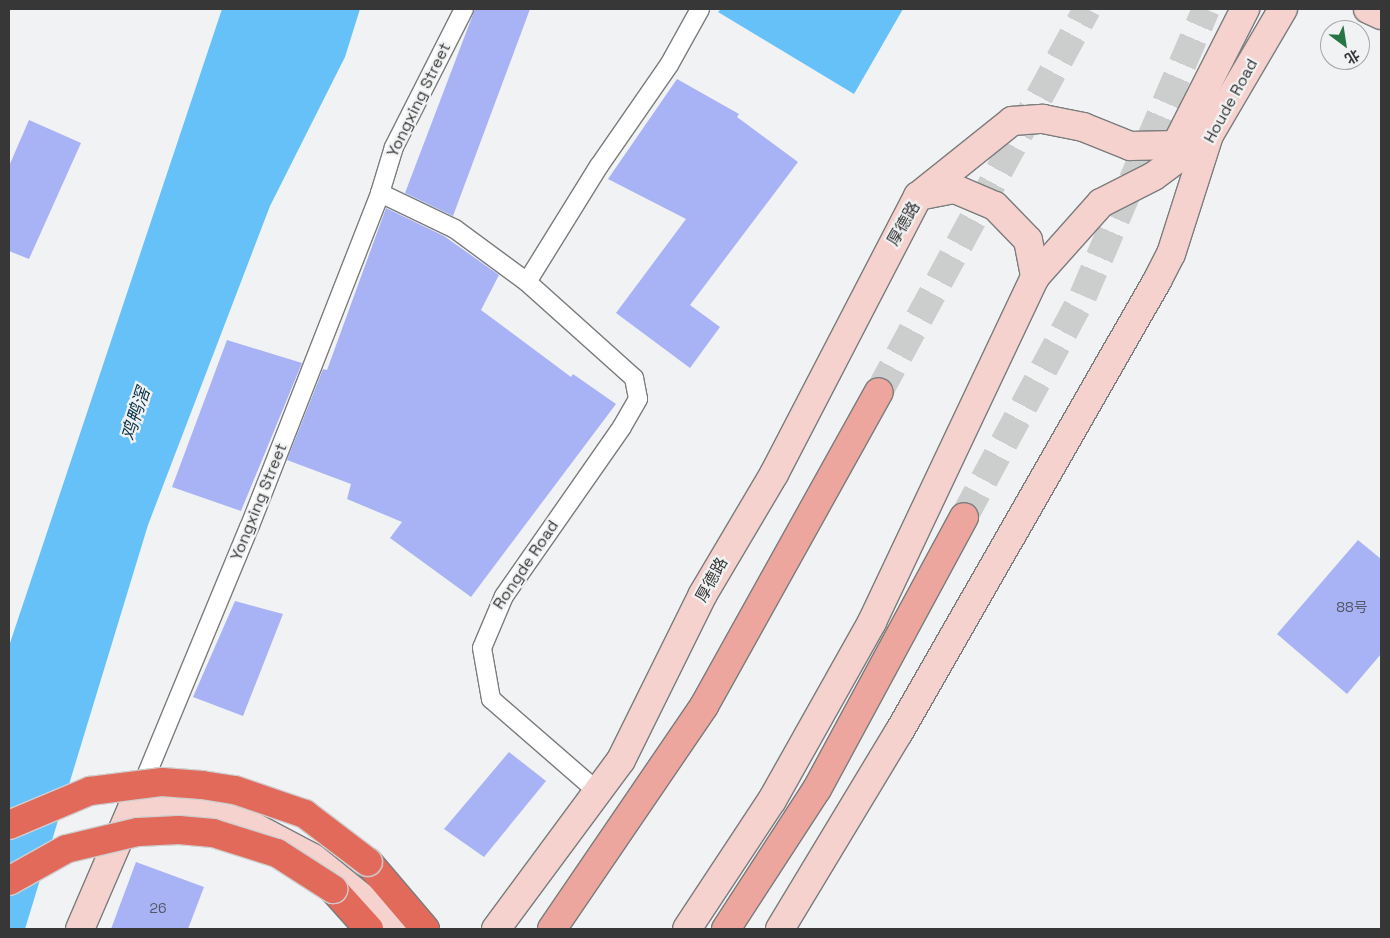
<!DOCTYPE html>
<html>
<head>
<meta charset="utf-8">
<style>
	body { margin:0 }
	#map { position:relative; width:1390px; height:938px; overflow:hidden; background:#f1f2f3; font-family:"Space Grotesk","Noto Sans SC",sans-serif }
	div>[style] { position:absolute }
	.water>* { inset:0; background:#67c1f9 }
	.building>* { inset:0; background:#a8b3f5 }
	.primary-tunnel>* { height:28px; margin-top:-14px; transform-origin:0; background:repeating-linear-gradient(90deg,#cccdcd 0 28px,transparent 0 42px) }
	.roads { filter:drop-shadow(1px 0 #7b7c7d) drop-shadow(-1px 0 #7b7c7d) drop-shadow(0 1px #7b7c7d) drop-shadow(0 -1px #7b7c7d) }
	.lane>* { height:18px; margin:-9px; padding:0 9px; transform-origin:9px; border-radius:9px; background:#fff }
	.secondary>* { height:28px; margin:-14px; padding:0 14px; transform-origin:14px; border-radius:14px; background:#f6d2ce }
	.primary>* { height:28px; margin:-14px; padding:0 14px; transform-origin:14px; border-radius:14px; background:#eda69d }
	.highway>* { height:28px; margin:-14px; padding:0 14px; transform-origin:14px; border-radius:14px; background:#e16a5b }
	.bridges { filter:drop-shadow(1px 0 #cfcfcf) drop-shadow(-1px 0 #cfcfcf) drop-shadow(0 1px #cfcfcf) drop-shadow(0 -1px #cfcfcf) }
	.highway-bridge>* { height:28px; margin:-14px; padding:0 14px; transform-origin:14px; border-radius:14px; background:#e16a5b }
	span { translate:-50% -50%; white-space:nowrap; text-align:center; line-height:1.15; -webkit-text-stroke:4.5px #f1f2f3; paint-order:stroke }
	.number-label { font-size:14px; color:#535666 }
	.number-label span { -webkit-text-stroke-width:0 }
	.street-label { font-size:16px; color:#373737 }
	.water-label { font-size:18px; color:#073147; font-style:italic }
	.frame { position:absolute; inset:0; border:10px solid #373737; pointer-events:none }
	.north { position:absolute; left:1320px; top:20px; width:50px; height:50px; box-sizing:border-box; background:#f1f2f3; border:1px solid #a7a7a8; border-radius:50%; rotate:149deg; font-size:14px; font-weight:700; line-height:20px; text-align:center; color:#373737 }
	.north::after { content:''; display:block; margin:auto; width:18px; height:22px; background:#277545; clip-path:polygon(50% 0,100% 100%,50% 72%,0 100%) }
</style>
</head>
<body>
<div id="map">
	<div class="water">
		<div style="clip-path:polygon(222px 9px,360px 9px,345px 57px,270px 206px,148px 525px,25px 929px,9px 929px,9px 646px)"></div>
		<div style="clip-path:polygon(721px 9px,903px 9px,854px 94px,718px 12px)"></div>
	</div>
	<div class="building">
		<div style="clip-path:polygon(475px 9px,530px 9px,453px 216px,405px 193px)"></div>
		<div style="clip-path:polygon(677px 79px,739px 114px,737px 117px,798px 162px,690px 305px,720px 327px,690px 368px,616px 313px,686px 219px,608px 179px)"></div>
		<div style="clip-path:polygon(29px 120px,81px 143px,29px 259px,9px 251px,9px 166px)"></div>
		<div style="clip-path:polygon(386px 208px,444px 236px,499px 275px,481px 310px,571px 377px,573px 374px,616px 404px,471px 597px,390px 538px,402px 522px,347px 499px,351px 484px,287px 460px,323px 369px,327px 370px)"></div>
		<div style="clip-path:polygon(227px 340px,302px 363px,241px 511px,172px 487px)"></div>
		<div style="clip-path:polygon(1358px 540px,1381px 559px,1381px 654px,1347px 694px,1277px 634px)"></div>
		<div style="clip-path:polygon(235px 601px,283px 614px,243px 716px,193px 697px)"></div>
		<div style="clip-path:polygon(509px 752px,546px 781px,484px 857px,444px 829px)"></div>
		<div style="clip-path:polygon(136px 862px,204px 887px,188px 929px,111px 929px)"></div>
	</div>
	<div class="primary-tunnel">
		<div style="left:879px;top:392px;width:436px;rotate:-61.5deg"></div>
		<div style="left:964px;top:517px;width:251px;rotate:-61.7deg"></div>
		<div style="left:1083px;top:296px;width:312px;rotate:-66.8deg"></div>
	</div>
	<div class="roads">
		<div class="lane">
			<div style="left:380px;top:193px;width:83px;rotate:25.6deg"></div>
			<div style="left:455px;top:229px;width:89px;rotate:36.4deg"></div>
			<div style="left:527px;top:282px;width:144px;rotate:41.9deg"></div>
			<div style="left:634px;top:378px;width:21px;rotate:79deg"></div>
			<div style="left:638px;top:399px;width:32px;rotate:120deg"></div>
			<div style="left:622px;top:427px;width:206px;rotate:124.9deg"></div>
			<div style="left:504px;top:596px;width:56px;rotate:112.9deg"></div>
			<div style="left:482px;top:648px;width:52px;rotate:80deg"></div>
			<div style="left:491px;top:699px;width:142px;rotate:41deg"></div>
			<div style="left:527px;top:282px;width:137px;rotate:-58.2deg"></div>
			<div style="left:599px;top:166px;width:123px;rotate:-55.3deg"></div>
			<div style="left:669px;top:65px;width:64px;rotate:-61deg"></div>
			<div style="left:139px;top:793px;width:287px;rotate:-67.5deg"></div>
			<div style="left:249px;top:528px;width:360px;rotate:-68.6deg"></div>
			<div style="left:380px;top:193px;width:48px;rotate:-73.1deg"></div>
			<div style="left:394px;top:147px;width:155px;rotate:-63.1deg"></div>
		</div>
		<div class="secondary">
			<div style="left:1368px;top:9px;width:14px;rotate:25deg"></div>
			<div style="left:921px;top:194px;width:117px;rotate:-38.7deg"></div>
			<div style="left:1012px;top:121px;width:31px;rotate:-4deg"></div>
			<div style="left:1043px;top:119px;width:41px;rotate:11.3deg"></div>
			<div style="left:1083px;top:127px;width:51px;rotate:22deg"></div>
			<div style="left:1130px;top:146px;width:46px;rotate:-1.2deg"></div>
			<div style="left:1176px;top:145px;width:153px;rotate:-63.1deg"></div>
			<div style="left:1035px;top:277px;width:99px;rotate:-48.3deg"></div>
			<div style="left:1101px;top:203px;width:59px;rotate:-27deg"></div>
			<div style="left:1154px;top:176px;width:57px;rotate:-36.5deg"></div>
			<div style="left:80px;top:929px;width:132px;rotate:-66.7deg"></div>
			<div style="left:132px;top:808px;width:73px;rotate:2.4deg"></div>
			<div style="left:205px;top:811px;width:49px;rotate:17.7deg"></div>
			<div style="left:252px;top:826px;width:69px;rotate:27.7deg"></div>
			<div style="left:313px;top:858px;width:113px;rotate:38.9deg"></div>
			<div style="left:496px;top:929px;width:210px;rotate:-53.5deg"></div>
			<div style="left:621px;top:760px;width:185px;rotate:-63.7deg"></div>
			<div style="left:703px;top:594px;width:139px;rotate:-59.4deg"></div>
			<div style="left:774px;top:474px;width:313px;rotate:-62.6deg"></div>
			<div style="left:918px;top:196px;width:38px;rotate:-11deg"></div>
			<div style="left:955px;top:189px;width:43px;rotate:23deg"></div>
			<div style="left:995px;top:206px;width:47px;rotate:45.9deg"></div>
			<div style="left:1028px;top:240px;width:38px;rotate:79deg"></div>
			<div style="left:1035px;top:277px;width:382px;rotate:115.3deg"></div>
			<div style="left:872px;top:622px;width:204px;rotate:119.3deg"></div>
			<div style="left:772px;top:800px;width:154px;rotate:123.4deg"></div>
			<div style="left:780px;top:929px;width:230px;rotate:-58.9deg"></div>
			<div style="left:899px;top:732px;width:520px;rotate:-60.23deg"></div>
			<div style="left:1157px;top:281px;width:30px;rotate:-63deg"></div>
			<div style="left:1171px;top:254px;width:125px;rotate:-72.3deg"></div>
			<div style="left:1209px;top:135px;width:146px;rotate:-59.6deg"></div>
		</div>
		<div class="primary">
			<div style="left:552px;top:929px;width:270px;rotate:-55.7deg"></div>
			<div style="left:704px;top:706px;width:359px;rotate:-60.9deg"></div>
			<div style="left:726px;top:929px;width:167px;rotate:-57deg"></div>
			<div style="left:817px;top:789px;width:309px;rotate:-61.6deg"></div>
		</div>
		<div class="highway">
			<div style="left:368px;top:862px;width:88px;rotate:49.6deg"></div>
			<div style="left:333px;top:889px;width:54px;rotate:48deg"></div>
		</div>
	</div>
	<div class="bridges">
		<div class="highway-bridge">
			<div style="left:9px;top:825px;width:88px;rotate:-22.8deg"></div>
			<div style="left:90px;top:791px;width:73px;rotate:-7.1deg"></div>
			<div style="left:162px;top:782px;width:40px;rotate:4.3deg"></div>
			<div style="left:202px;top:785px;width:33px;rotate:9deg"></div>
			<div style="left:235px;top:790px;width:74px;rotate:18.9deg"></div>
			<div style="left:305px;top:814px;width:79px;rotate:37.3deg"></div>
			<div style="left:9px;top:881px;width:65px;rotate:-29.3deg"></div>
			<div style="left:66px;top:849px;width:74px;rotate:-13.3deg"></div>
			<div style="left:138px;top:832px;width:41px;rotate:-2.8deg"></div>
			<div style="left:179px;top:830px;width:34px;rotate:5deg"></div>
			<div style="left:213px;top:833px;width:67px;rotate:17.4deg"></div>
			<div style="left:277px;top:853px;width:67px;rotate:32.7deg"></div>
		</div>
	</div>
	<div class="number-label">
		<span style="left:1352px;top:607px">88号</span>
		<span style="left:158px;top:908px">26</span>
	</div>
	<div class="street-label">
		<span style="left:419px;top:100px;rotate:-64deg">Yongxing Street</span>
		<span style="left:1231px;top:101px;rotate:-61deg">Houde Road</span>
		<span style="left:904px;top:224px;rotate:-60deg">厚德路</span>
		<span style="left:259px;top:502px;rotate:-68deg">Yongxing Street</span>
		<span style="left:526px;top:565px;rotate:-56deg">Rongde Road</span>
		<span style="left:712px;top:580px;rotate:-61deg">厚德路</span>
	</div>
	<div class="water-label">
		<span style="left:136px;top:414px;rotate:-72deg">鸡鸭滘</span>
	</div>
	<div class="frame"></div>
	<div class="north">北</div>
</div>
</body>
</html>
